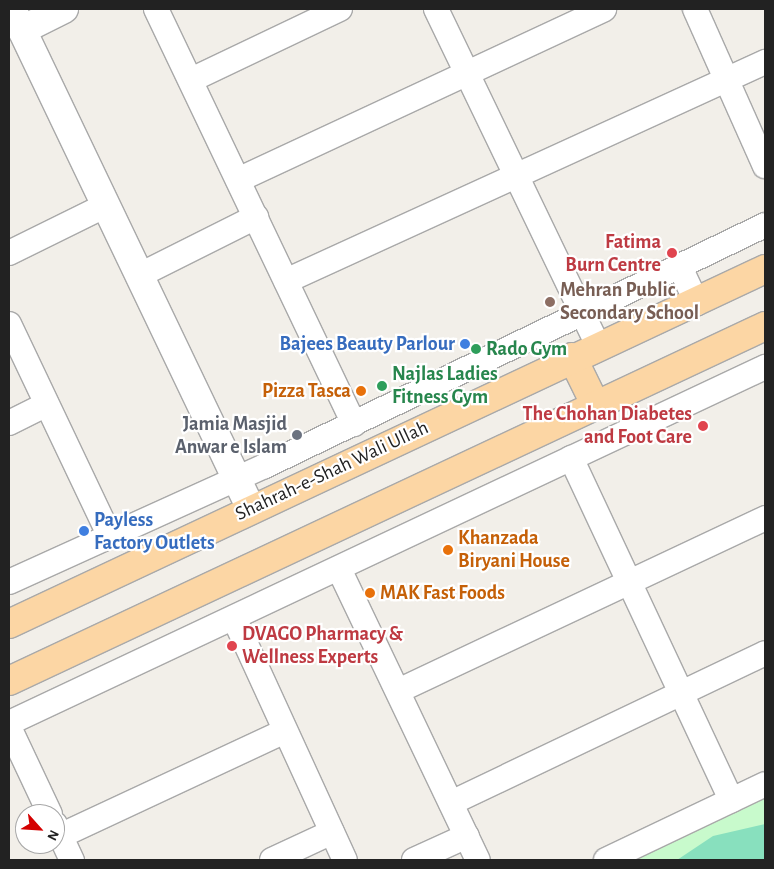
<!DOCTYPE html>
<html>
<head>
<meta charset="utf-8">
<style>
	body { margin:0 }
	#map { position:relative; width:774px; height:869px; overflow:hidden; background:#f2efe9; font-family:"Alegreya Sans",sans-serif }
	div>[style] { position:absolute }
	.park>* { inset:0; background:#c8facc }
	.pitch>* { inset:0; background:#88e0be }
	.roads { filter:drop-shadow(1px 0 #a9a9a9) drop-shadow(-1px 0 #a9a9a9) drop-shadow(0 1px #a9a9a9) drop-shadow(0 -1px #a9a9a9) }
	.minor>* { height:24px; margin:-12px; padding:0 12px; transform-origin:12px; border-radius:12px; background:#fff }
	.tertiary>* { height:28px; margin:-14px; padding:0 14px; transform-origin:14px; border-radius:14px; background:#fff }
	.primary>* { height:28px; margin:-14px; padding:0 14px; transform-origin:14px; border-radius:14px; background:#fcd6a4 }
	.dots>* { width:14px; height:14px; translate:-50% -50%; box-sizing:border-box; border:2px solid #fff; border-radius:50% }
	span { translate:-50% -50%; white-space:nowrap; text-align:center; line-height:1.15; -webkit-text-stroke:4.5px #fff; paint-order:stroke }
	.health-label { font-size:20px; color:#be3a42; font-weight:700 }
	.right { translate:-100% -50%; text-align:right }
	.left { translate:0 -50%; text-align:left }
	.education-label { font-size:20px; color:#785e54; font-weight:700 }
	.shop-label { font-size:20px; color:#366cbe; font-weight:700 }
	.leisure-label { font-size:20px; color:#27864d; font-weight:700 }
	.food-label { font-size:20px; color:#c56008; font-weight:700 }
	.worship-label { font-size:20px; color:#5b616d; font-weight:700 }
	.street-label { font-size:20px; color:#222 }
	.frame { position:absolute; inset:0; border:10px solid #222; pointer-events:none }
	.north { position:absolute; left:15px; top:804px; width:50px; height:50px; box-sizing:border-box; background:#fff; border:1px solid #a7a7a7; border-radius:50%; rotate:116deg; font-size:14px; font-weight:700; line-height:20px; text-align:center; color:#222 }
	.north::after { content:''; display:block; margin:auto; width:18px; height:22px; background:#d40000; clip-path:polygon(50% 0,100% 100%,50% 72%,0 100%) }
</style>
</head>
<body>
<div id="map">
	<div class="park">
		<div style="clip-path:polygon(765px 784px,765px 860px,606px 860px)"></div>
	</div>
	<div class="pitch">
		<div style="clip-path:polygon(765px 824px,765px 860px,677px 860px,713px 836px)"></div>
	</div>
	<div class="roads">
		<div class="minor">
			<div style="left:156px;top:9px;width:460px;rotate:64.5deg"></div>
			<div style="left:436px;top:9px;width:375px;rotate:64.3deg"></div>
			<div style="left:695px;top:9px;width:172px;rotate:66deg"></div>
			<div style="left:191px;top:80px;width:165px;rotate:-25.5deg"></div>
			<div style="left:238px;top:180px;width:404px;rotate:-25deg"></div>
			<div style="left:9px;top:253px;width:108px;rotate:-26.3deg"></div>
			<div style="left:680px;top:267px;width:40px;rotate:65deg"></div>
			<div style="left:140px;top:275px;width:130px;rotate:-26.6deg"></div>
			<div style="left:286px;top:281px;width:527px;rotate:-24.57deg"></div>
			<div style="left:9px;top:324px;width:236px;rotate:64.6deg"></div>
			<div style="left:9px;top:423px;width:42px;rotate:-26.6deg"></div>
			<div style="left:571px;top:458px;width:378px;rotate:64.9deg"></div>
			<div style="left:339px;top:569px;width:322px;rotate:64.5deg"></div>
			<div style="left:9px;top:582px;width:281px;rotate:-24.4deg"></div>
			<div style="left:265px;top:466px;width:555px;rotate:-25.73deg"></div>
			<div style="left:234px;top:618px;width:266px;rotate:65.4deg"></div>
			<div style="left:398px;top:691px;width:406px;rotate:-25.2deg"></div>
			<div style="left:9px;top:723px;width:836px;rotate:-25.22deg"></div>
			<div style="left:9px;top:727px;width:96px;rotate:64.8deg"></div>
			<div style="left:451px;top:803px;width:348px;rotate:-25.5deg"></div>
			<div style="left:55px;top:824px;width:40px;rotate:65deg"></div>
			<div style="left:60px;top:836px;width:248px;rotate:-25deg"></div>
			<div style="left:272px;top:860px;width:66px;rotate:-25deg"></div>
			<div style="left:414px;top:860px;width:58px;rotate:-24.4deg"></div>
			<div style="left:606px;top:860px;width:176px;rotate:-25.5deg"></div>
		</div>
		<div class="tertiary">
			<div style="left:12px;top:9px;width:554px;rotate:64.45deg"></div>
			<div style="left:22px;top:30px;width:47px;rotate:-26.6deg"></div>
		</div>
		<div class="primary">
			<div style="left:572px;top:357px;width:55px;rotate:63.9deg"></div>
			<div style="left:9px;top:624px;width:835px;rotate:-25.15deg"></div>
			<div style="left:9px;top:681px;width:835px;rotate:-25.15deg"></div>
		</div>
	</div>
	<div class="dots">
		<div style="left:672px;top:253px;background:#e0444e"></div>
		<div style="left:550px;top:302px;background:#8d6e63"></div>
		<div style="left:465px;top:344px;background:#3f7fe0"></div>
		<div style="left:476px;top:349px;background:#2e9e5b"></div>
		<div style="left:382px;top:386px;background:#2e9e5b"></div>
		<div style="left:361px;top:391px;background:#e8710a"></div>
		<div style="left:703px;top:426px;background:#e0444e"></div>
		<div style="left:297px;top:435px;background:#6b7280"></div>
		<div style="left:84px;top:531px;background:#3f7fe0"></div>
		<div style="left:448px;top:550px;background:#e8710a"></div>
		<div style="left:370px;top:593px;background:#e8710a"></div>
		<div style="left:232px;top:646px;background:#e0444e"></div>
	</div>
	<div class="health-label">
		<span class="right" style="left:661px;top:254px">Fatima<br>Burn Centre</span>
		<span class="right" style="left:692px;top:426px">The Chohan Diabetes<br>and Foot Care</span>
		<span class="left" style="left:242px;top:646px">DVAGO Pharmacy &amp;<br>Wellness Experts</span>
	</div>
	<div class="education-label">
		<span class="left" style="left:560px;top:302px">Mehran Public<br>Secondary School</span>
	</div>
	<div class="shop-label">
		<span class="right" style="left:455px;top:344px">Bajees Beauty Parlour</span>
		<span class="left" style="left:94px;top:532px">Payless<br>Factory Outlets</span>
	</div>
	<div class="leisure-label">
		<span class="left" style="left:486px;top:349px">Rado Gym</span>
		<span class="left" style="left:392px;top:386px">Najlas Ladies<br>Fitness Gym</span>
	</div>
	<div class="food-label">
		<span class="right" style="left:351px;top:391px">Pizza Tasca</span>
		<span class="left" style="left:458px;top:550px">Khanzada<br>Biryani House</span>
		<span class="left" style="left:380px;top:593px">MAK Fast Foods</span>
	</div>
	<div class="worship-label">
		<span class="right" style="left:287px;top:436px">Jamia Masjid<br>Anwar e Islam</span>
	</div>
	<div class="street-label">
		<span style="left:332px;top:471px;rotate:-25deg">Shahrah-e-Shah Wali Ullah</span>
	</div>
	<div class="frame"></div>
	<div class="north">N</div>
</div>
</body>
</html>
